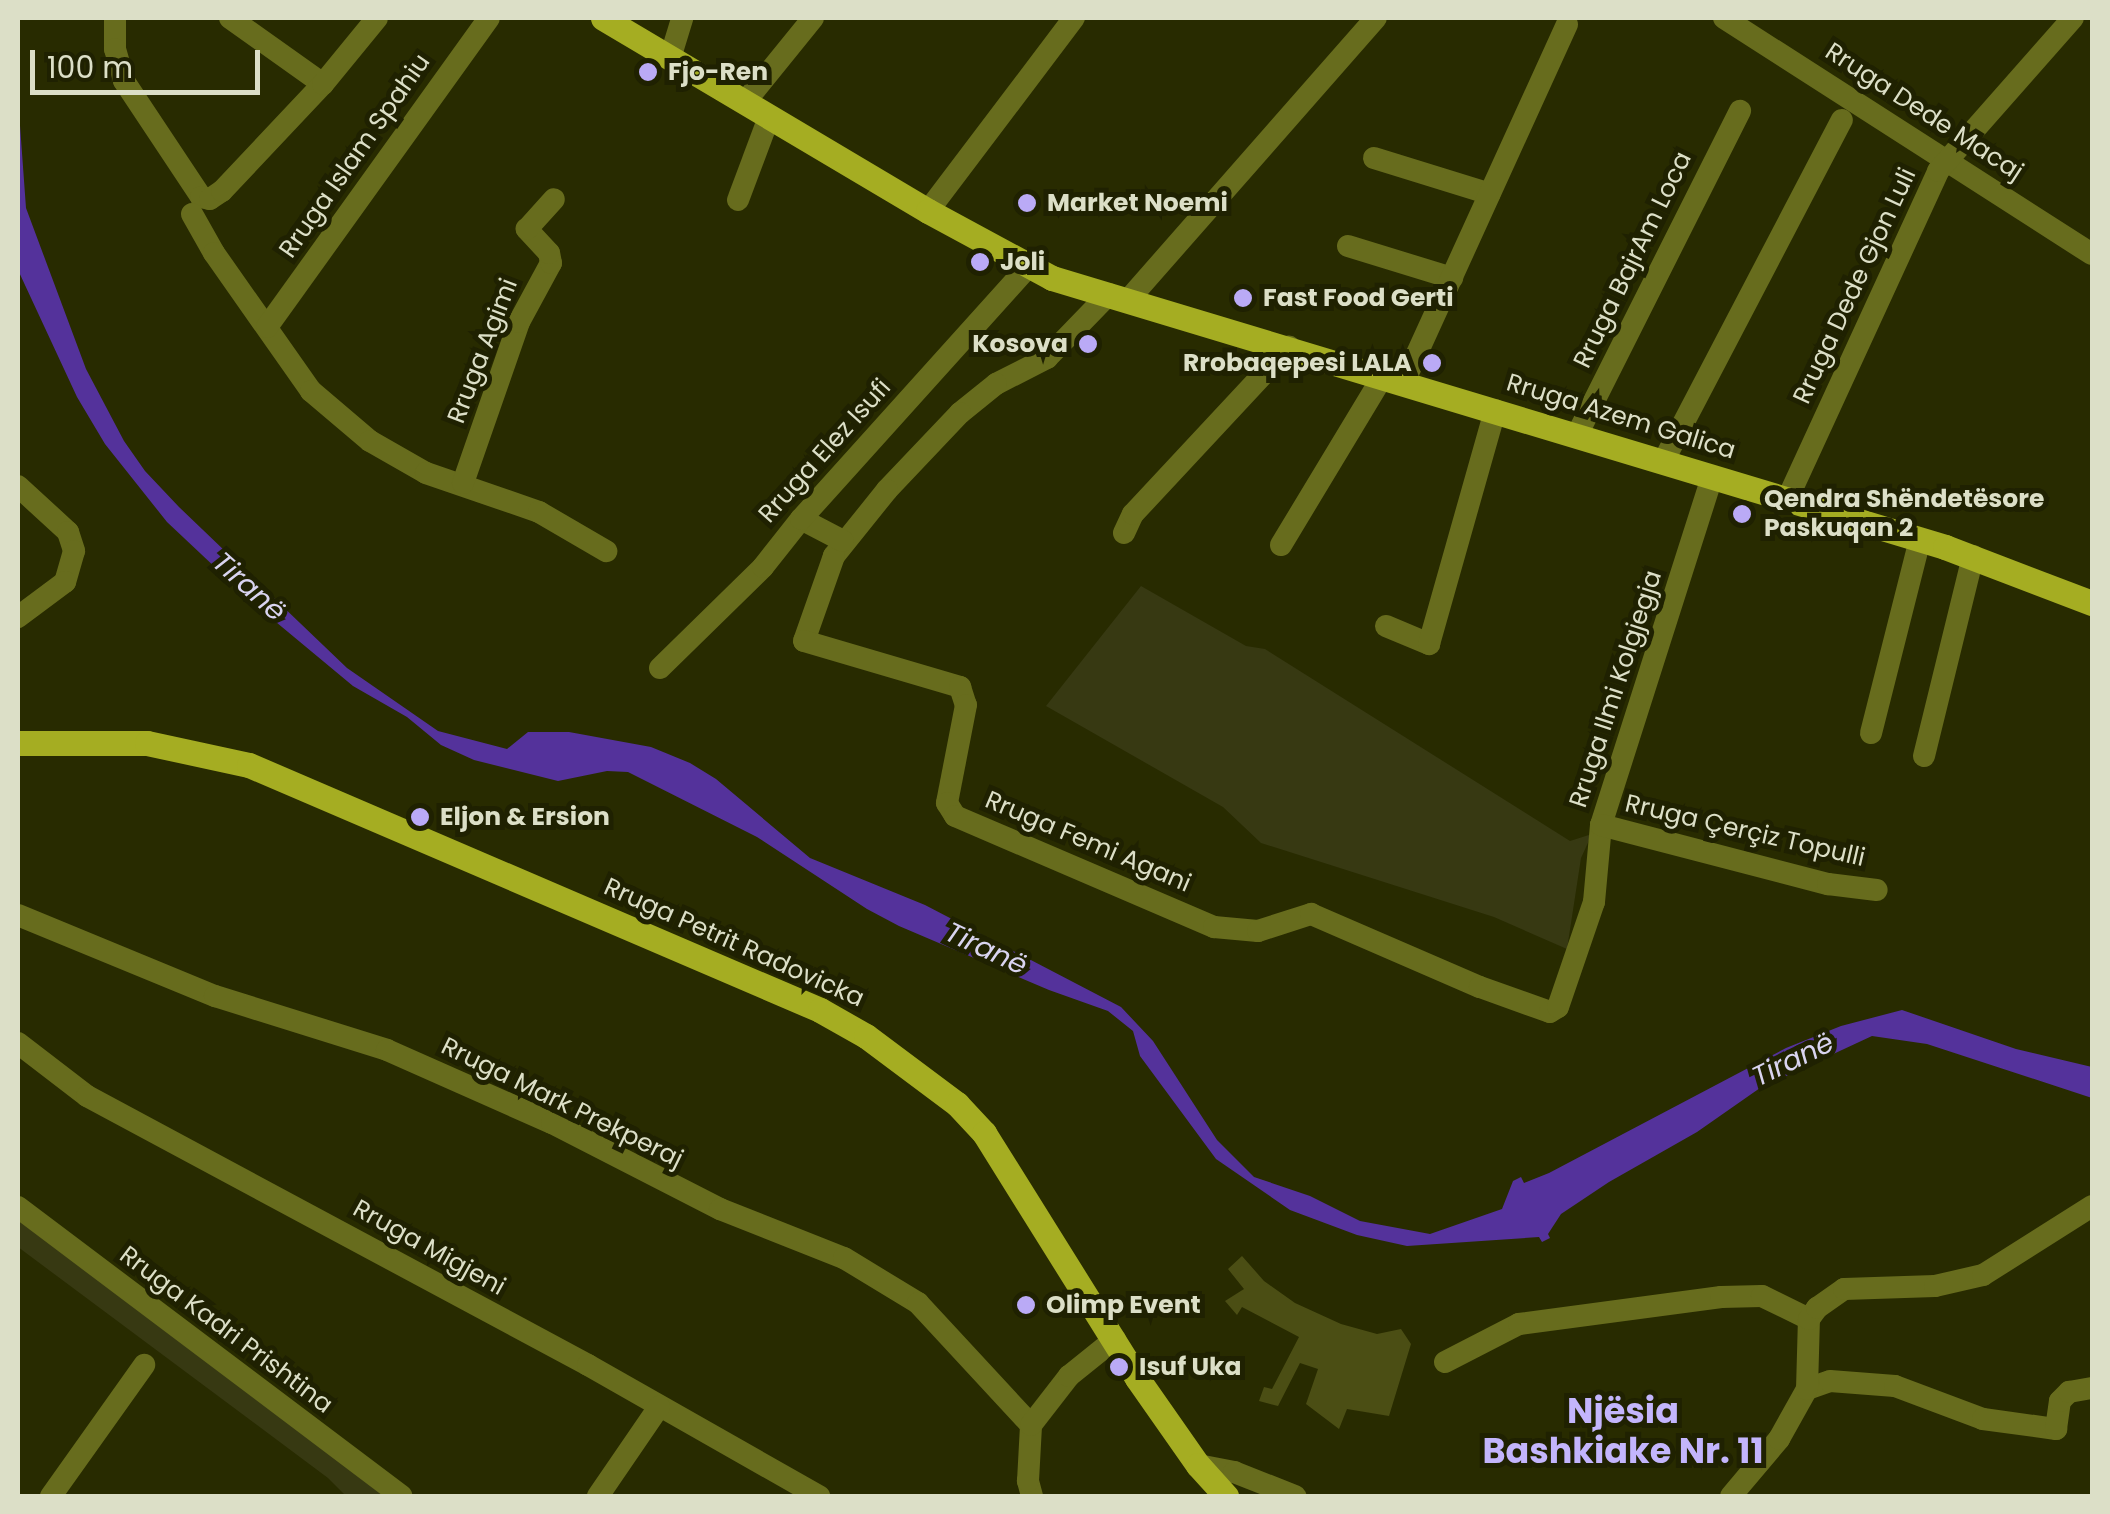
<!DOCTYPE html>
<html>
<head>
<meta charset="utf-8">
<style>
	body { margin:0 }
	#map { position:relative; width:2110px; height:1514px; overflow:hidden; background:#282b00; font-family:Poppins,sans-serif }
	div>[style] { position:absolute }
	.built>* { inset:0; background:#373912 }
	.green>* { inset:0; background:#4b4e14 }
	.water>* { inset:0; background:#54329b }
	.minor>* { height:22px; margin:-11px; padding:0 11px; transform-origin:11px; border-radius:11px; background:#676c1d }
	.major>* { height:25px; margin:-12.5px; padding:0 12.5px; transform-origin:12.5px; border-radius:12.5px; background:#a5ad22 }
	.dots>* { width:28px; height:28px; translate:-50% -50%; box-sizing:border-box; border:5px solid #1f2101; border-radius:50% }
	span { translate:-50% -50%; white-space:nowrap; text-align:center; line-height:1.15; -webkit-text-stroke:10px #1f2101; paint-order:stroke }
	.poi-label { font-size:25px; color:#dcdfc7; font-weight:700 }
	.left { translate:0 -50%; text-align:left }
	.right { translate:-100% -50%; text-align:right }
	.street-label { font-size:25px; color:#dcdfc7 }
	.water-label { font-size:28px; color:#d9d4f0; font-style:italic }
	.district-label { font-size:35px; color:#c3b5fc; font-weight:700 }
	.frame { position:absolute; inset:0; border:20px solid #dcdfc7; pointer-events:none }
	.scale { position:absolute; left:30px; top:50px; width:230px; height:45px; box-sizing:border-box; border:5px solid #dcdfc7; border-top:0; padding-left:12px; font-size:30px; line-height:35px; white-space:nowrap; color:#dcdfc7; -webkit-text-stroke:8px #1f2101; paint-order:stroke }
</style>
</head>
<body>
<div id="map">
	<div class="built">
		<div style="clip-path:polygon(1141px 586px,1246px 646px,1265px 649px,1570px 841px,1592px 834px,1581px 858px,1567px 949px,1494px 917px,1261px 843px,1223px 807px,1046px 706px)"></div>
		<div style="clip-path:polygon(18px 1214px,386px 1496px,346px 1496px,328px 1478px,18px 1247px)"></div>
	</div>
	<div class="green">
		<div style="clip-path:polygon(1242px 1256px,1264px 1281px,1295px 1303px,1341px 1324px,1377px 1334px,1401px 1329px,1411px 1344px,1389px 1416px,1347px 1409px,1339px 1429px,1306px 1404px,1318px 1369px,1300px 1363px,1278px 1406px,1259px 1401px,1264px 1387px,1272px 1389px,1299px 1337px,1242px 1307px,1237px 1315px,1225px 1301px,1244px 1289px,1228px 1269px)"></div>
	</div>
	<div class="water">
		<div style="clip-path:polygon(18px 98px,26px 208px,86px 369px,124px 441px,145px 471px,179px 507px,347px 668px,438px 731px,507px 749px,528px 732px,569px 732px,651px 747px,690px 763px,716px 779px,810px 858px,925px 905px,1121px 1007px,1153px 1041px,1217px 1140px,1254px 1177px,1310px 1196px,1360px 1221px,1430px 1234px,1502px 1209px,1513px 1181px,1521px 1177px,1524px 1183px,1549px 1173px,1786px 1048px,1841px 1026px,1902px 1010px,2016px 1049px,2092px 1067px,2092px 1098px,1927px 1044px,1872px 1036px,1760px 1088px,1697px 1132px,1609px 1182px,1561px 1214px,1548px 1234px,1550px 1238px,1542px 1242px,1539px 1237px,1407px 1246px,1357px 1235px,1290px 1210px,1216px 1159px,1140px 1056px,1133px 1031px,1108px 1011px,1049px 990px,899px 926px,867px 909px,757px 837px,628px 772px,607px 771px,558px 781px,474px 760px,441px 745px,407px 717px,353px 686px,252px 602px,167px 522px,105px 444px,77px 397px,18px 270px)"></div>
	</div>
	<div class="minor">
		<div style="left:115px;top:18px;width:31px;rotate:90deg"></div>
		<div style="left:115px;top:49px;width:33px;rotate:74deg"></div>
		<div style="left:124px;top:81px;width:139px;rotate:56.4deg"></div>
		<div style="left:230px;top:18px;width:114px;rotate:35.4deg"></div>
		<div style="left:1724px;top:18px;width:437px;rotate:32.7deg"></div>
		<div style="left:671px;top:55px;width:39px;rotate:-73deg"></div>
		<div style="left:745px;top:102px;width:108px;rotate:-51deg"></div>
		<div style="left:1374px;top:158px;width:121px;rotate:17.2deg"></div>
		<div style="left:201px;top:197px;width:9px;rotate:13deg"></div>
		<div style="left:210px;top:199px;width:14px;rotate:-34deg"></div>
		<div style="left:222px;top:191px;width:147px;rotate:-46.7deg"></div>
		<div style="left:323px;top:84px;width:85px;rotate:-50.7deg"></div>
		<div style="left:738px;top:200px;width:89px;rotate:-69.5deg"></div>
		<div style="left:928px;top:211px;width:242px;rotate:-52.9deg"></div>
		<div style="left:192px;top:214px;width:45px;rotate:60.6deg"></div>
		<div style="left:214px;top:253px;width:169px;rotate:54.9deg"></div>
		<div style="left:311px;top:391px;width:77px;rotate:40.3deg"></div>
		<div style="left:370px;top:441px;width:64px;rotate:29.7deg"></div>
		<div style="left:426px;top:473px;width:120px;rotate:19deg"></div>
		<div style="left:539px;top:512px;width:78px;rotate:30.2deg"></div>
		<div style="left:1348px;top:246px;width:109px;rotate:17.1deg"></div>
		<div style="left:1109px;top:294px;width:89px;rotate:134.1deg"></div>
		<div style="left:1047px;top:358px;width:57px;rotate:153deg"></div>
		<div style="left:996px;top:384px;width:46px;rotate:141.1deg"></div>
		<div style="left:960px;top:413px;width:106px;rotate:133.5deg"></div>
		<div style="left:887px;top:490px;width:85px;rotate:128.8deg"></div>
		<div style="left:834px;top:556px;width:90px;rotate:109.4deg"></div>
		<div style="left:804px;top:641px;width:163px;rotate:16.4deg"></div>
		<div style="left:960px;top:687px;width:19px;rotate:72deg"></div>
		<div style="left:966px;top:705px;width:100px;rotate:101deg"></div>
		<div style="left:947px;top:803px;width:15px;rotate:58deg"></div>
		<div style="left:955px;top:816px;width:282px;rotate:23.2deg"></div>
		<div style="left:1214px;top:927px;width:44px;rotate:5.2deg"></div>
		<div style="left:1258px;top:931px;width:56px;rotate:-17.8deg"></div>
		<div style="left:1311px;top:914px;width:184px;rotate:23.4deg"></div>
		<div style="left:1480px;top:987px;width:74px;rotate:19.7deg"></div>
		<div style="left:1550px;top:1012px;width:9px;rotate:-32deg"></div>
		<div style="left:1558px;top:1007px;width:111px;rotate:-71.1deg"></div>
		<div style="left:1594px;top:902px;width:77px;rotate:-84.8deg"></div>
		<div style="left:1601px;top:825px;width:365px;rotate:-72.3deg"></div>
		<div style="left:1129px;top:299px;width:374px;rotate:-48.7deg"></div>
		<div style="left:267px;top:327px;width:380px;rotate:-54.3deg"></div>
		<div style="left:1404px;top:382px;width:393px;rotate:-65.5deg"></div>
		<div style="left:1577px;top:435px;width:363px;rotate:-63.3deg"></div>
		<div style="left:1663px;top:462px;width:386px;rotate:-62.4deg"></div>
		<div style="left:463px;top:483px;width:170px;rotate:-70.8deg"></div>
		<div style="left:519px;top:322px;width:67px;rotate:-61.5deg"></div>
		<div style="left:551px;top:263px;width:10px;rotate:-101deg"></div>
		<div style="left:549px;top:253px;width:33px;rotate:-133deg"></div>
		<div style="left:527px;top:229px;width:40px;rotate:-48deg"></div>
		<div style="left:18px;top:486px;width:68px;rotate:42.6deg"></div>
		<div style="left:68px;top:532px;width:20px;rotate:72deg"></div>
		<div style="left:74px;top:551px;width:32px;rotate:106deg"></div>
		<div style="left:65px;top:582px;width:59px;rotate:143.3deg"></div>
		<div style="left:1787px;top:500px;width:362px;rotate:-65.3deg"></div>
		<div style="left:1938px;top:171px;width:204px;rotate:-48.6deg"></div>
		<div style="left:801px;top:519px;width:47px;rotate:27.6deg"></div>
		<div style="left:1124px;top:533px;width:21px;rotate:-65deg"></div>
		<div style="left:1133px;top:514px;width:229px;rotate:-47deg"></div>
		<div style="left:1281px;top:545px;width:197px;rotate:-58.9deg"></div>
		<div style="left:1386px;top:626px;width:47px;rotate:22.7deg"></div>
		<div style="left:1429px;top:644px;width:243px;rotate:-74.2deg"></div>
		<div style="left:660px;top:668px;width:144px;rotate:-44.4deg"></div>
		<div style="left:763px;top:567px;width:61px;rotate:-51.6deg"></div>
		<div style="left:801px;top:519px;width:339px;rotate:-48deg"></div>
		<div style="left:1871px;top:733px;width:200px;rotate:-75.8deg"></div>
		<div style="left:1924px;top:756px;width:206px;rotate:-76.2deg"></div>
		<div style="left:1601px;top:825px;width:235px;rotate:14.6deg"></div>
		<div style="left:1828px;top:884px;width:49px;rotate:7deg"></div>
		<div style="left:18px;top:915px;width:213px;rotate:22.4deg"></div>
		<div style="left:215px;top:996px;width:180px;rotate:17.4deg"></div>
		<div style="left:387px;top:1050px;width:180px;rotate:23.9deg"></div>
		<div style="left:552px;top:1123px;width:189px;rotate:27.1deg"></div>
		<div style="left:720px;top:1209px;width:133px;rotate:21.6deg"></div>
		<div style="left:844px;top:1258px;width:87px;rotate:31.3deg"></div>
		<div style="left:918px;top:1303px;width:166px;rotate:47.2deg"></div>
		<div style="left:18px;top:1043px;width:87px;rotate:37.5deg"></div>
		<div style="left:87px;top:1096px;width:569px;rotate:28.23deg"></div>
		<div style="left:588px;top:1365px;width:266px;rotate:29.6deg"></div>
		<div style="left:18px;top:1207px;width:480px;rotate:37deg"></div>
		<div style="left:1445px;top:1362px;width:83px;rotate:-27.2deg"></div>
		<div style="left:1519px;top:1324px;width:204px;rotate:-7.6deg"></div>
		<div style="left:1721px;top:1297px;width:41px;rotate:-1.4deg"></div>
		<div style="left:1762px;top:1296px;width:52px;rotate:26.1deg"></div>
		<div style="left:1807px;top:1389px;width:24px;rotate:-19deg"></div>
		<div style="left:1830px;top:1381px;width:65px;rotate:4.4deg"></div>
		<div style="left:1895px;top:1386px;width:94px;rotate:20.6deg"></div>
		<div style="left:1983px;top:1419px;width:74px;rotate:7.8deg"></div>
		<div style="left:2056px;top:1429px;width:28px;rotate:-82deg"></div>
		<div style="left:2060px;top:1401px;width:13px;rotate:-45deg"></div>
		<div style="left:2069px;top:1392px;width:23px;rotate:-10deg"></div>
		<div style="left:1198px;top:1465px;width:37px;rotate:11deg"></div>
		<div style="left:1234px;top:1472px;width:66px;rotate:21.5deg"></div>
		<div style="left:51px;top:1496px;width:161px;rotate:-54.6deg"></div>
		<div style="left:598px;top:1496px;width:108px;rotate:-55.6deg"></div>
		<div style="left:1032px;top:1496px;width:16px;rotate:-105deg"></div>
		<div style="left:1028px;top:1481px;width:56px;rotate:-86.9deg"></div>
		<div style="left:1031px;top:1425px;width:62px;rotate:-52.2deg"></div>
		<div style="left:1069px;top:1376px;width:59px;rotate:-38.8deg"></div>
		<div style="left:1731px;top:1496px;width:75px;rotate:-49.9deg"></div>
		<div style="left:1779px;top:1439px;width:57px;rotate:-60.8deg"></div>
		<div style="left:1807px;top:1389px;width:70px;rotate:-88.4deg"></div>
		<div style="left:1809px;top:1319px;width:14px;rotate:-54deg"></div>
		<div style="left:1817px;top:1308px;width:33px;rotate:-35deg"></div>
		<div style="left:1844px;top:1289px;width:91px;rotate:-1.9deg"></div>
		<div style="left:1935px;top:1286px;width:49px;rotate:-12.9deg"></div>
		<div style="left:1983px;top:1275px;width:129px;rotate:-32.3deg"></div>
	</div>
	<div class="major">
		<div style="left:603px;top:18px;width:378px;rotate:30.7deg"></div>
		<div style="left:928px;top:211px;width:141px;rotate:28.4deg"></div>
		<div style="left:1052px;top:278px;width:933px;rotate:16.76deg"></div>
		<div style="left:1945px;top:547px;width:157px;rotate:20.9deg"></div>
		<div style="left:18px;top:743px;width:129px"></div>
		<div style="left:147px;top:743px;width:104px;rotate:12.2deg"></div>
		<div style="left:249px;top:765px;width:621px;rotate:23.22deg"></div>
		<div style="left:820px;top:1010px;width:53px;rotate:29.5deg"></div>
		<div style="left:866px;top:1036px;width:114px;rotate:36.8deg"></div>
		<div style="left:957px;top:1104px;width:40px;rotate:47deg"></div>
		<div style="left:984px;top:1133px;width:289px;rotate:58deg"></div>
		<div style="left:1137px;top:1378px;width:106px;rotate:55deg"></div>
		<div style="left:1198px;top:1465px;width:42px;rotate:47.9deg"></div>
	</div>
	<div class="dots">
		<div style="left:648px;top:72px;background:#baaaf6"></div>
		<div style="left:1027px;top:203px;background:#baaaf6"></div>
		<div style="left:980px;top:262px;background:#baaaf6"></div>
		<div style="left:1243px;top:298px;background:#baaaf6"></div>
		<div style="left:1088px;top:344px;background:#baaaf6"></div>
		<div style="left:1432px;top:363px;background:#baaaf6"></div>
		<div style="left:1742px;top:514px;background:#baaaf6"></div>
		<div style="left:420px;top:817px;background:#baaaf6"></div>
		<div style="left:1026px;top:1305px;background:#baaaf6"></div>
		<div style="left:1119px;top:1367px;background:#baaaf6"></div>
	</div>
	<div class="poi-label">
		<span class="left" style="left:668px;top:72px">Fjo-Ren</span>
		<span class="left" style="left:1047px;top:203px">Market Noemi</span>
		<span class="left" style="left:1000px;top:262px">Joli</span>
		<span class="left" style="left:1263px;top:298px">Fast Food Gerti</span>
		<span class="right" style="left:1068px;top:344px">Kosova</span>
		<span class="right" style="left:1412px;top:363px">Rrobaqepesi LALA</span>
		<span class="left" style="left:1764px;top:514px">Qendra Shëndetësore<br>Paskuqan 2</span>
		<span class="left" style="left:440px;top:817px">Eljon &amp; Ersion</span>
		<span class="left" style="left:1046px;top:1305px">Olimp Event</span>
		<span class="left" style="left:1139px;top:1367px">Isuf Uka</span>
	</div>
	<div class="street-label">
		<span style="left:1924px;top:112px;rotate:33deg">Rruga Dede Macaj</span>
		<span style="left:355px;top:156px;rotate:-55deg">Rruga Islam Spahiu</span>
		<span style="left:1633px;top:260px;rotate:-64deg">Rruga BajrAm Loca</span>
		<span style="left:1855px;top:286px;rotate:-65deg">Rruga Dede Gjon Luli</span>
		<span style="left:483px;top:351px;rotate:-69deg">Rruga Agimi</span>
		<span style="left:1621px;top:417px;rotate:17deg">Rruga Azem Galica</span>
		<span style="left:825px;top:451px;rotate:-48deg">Rruga Elez Isufi</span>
		<span style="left:1616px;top:689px;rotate:-72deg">Rruga Ilmi Kolgjegja</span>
		<span style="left:1745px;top:831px;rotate:13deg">Rruga Çerçiz Topulli</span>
		<span style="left:1088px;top:842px;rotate:23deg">Rruga Femi Agani</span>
		<span style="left:734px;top:943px;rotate:24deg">Rruga Petrit Radovicka</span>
		<span style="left:562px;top:1103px;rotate:26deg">Rruga Mark Prekperaj</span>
		<span style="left:429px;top:1248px;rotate:29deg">Rruga Migjeni</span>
		<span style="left:226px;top:1330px;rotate:37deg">Rruga Kadri Prishtina</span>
	</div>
	<div class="water-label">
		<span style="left:249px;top:587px;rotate:42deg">Tiranë</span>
		<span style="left:986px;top:949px;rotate:25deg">Tiranë</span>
		<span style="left:1793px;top:1060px;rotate:-26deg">Tiranë</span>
	</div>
	<div class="district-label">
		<span style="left:1623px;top:1431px">Njësia<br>Bashkiake Nr. 11</span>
	</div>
	<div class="frame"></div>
	<div class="scale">100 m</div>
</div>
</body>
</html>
